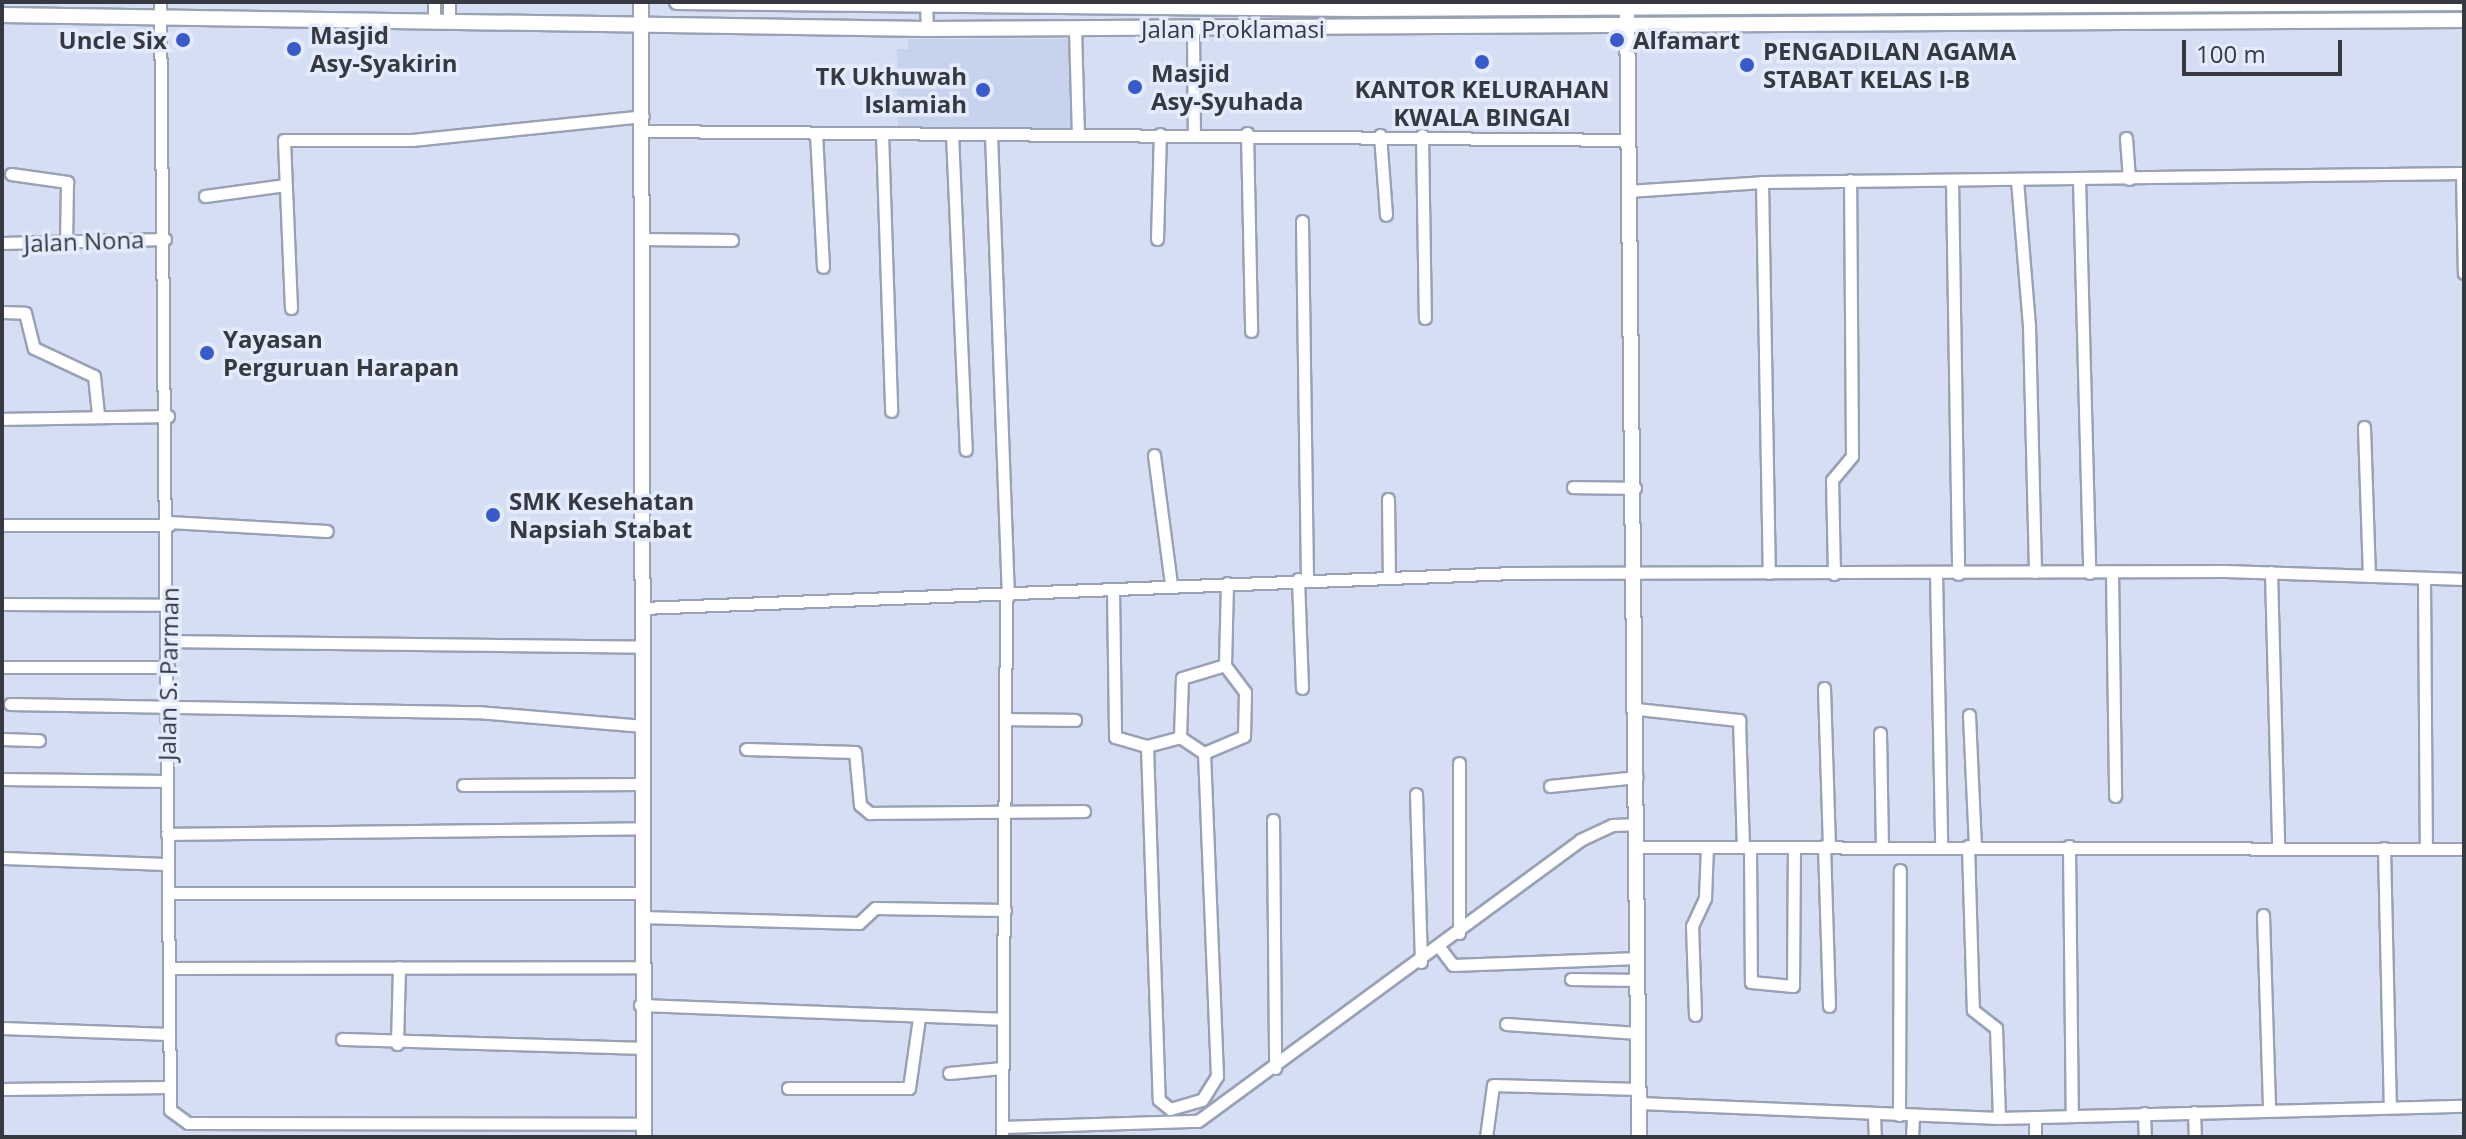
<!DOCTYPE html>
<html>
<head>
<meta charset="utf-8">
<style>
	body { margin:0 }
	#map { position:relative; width:2466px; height:1139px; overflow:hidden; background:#d5def3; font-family:"Open Sans",sans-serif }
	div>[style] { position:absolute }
	.built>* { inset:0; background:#c7d2ed }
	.roads { filter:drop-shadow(2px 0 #99a1b5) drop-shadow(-2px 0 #99a1b5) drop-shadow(0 2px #99a1b5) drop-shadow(0 -2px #99a1b5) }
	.minor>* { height:11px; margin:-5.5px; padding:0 5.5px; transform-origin:5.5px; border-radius:5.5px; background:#fff }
	.tertiary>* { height:14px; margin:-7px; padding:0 7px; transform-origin:7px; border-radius:7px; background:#fff }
	.dots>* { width:22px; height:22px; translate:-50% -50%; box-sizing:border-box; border:4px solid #e4ebfc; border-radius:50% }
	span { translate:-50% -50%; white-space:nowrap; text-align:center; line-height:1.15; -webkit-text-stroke:7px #e4ebfc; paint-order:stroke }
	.street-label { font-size:24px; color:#363941 }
	.poi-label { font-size:24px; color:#363941; font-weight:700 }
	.left { translate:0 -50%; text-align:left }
	.right { translate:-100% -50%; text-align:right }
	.frame { position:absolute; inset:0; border:4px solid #363941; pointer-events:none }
	.scale { position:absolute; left:2182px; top:40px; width:160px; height:36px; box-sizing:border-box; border:4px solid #363941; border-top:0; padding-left:10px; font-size:24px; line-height:28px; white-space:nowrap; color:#363941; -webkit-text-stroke:6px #e4ebfc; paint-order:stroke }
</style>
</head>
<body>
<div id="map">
	<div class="built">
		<div style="clip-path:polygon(908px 39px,1069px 39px,1070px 131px,898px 131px,897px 49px,908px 49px)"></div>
	</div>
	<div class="roads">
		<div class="minor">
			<div style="left:160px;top:2px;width:1108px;rotate:89.48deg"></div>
			<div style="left:170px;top:1110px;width:22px;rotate:36deg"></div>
			<div style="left:188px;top:1123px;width:456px;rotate:0.1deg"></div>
			<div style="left:449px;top:2px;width:15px;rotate:90deg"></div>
			<div style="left:926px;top:2px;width:27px;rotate:88deg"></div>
			<div style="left:434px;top:17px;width:15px;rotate:-90deg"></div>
			<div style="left:1075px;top:29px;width:105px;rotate:88.4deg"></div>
			<div style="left:1193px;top:29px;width:105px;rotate:89.5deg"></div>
			<div style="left:643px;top:131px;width:986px;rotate:0.52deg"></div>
			<div style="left:816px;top:133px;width:134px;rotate:87deg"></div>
			<div style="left:882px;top:133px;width:278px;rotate:88.1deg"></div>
			<div style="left:1247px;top:133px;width:198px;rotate:88.8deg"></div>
			<div style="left:952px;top:134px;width:316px;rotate:87.5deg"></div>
			<div style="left:991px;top:134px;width:463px;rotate:87.9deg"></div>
			<div style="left:1380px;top:135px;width:80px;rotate:85.7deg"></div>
			<div style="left:1422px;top:135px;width:183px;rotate:89.1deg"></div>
			<div style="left:2126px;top:138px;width:41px;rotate:85.8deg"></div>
			<div style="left:2462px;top:173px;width:100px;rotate:88.9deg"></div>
			<div style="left:11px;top:174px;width:57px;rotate:8.1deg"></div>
			<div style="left:67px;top:182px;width:61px;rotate:90.9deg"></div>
			<div style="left:2079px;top:179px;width:394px;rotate:88.5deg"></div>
			<div style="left:1952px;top:180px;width:394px;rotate:89.1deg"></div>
			<div style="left:2017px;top:180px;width:145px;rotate:85.3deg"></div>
			<div style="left:2029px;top:325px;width:247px;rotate:88.6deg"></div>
			<div style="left:1762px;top:182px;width:391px;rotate:89deg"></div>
			<div style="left:1628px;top:191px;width:134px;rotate:-3.8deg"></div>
			<div style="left:1762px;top:182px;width:702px;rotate:-0.73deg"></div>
			<div style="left:205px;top:196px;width:81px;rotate:-7.8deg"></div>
			<div style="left:1302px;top:221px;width:357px;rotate:89.2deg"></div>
			<div style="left:641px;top:239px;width:91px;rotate:0.6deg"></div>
			<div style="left:1157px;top:239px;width:105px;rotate:-88.4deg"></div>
			<div style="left:2px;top:243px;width:163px;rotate:-1.4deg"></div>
			<div style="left:291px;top:308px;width:168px;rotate:-92.4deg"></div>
			<div style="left:284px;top:140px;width:128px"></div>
			<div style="left:412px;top:140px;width:232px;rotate:-5.9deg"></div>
			<div style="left:2px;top:312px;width:23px;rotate:2deg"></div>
			<div style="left:25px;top:313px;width:36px;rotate:76deg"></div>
			<div style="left:34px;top:348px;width:66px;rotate:25deg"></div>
			<div style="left:94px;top:376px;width:37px;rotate:84deg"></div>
			<div style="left:2px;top:419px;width:166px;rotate:-1deg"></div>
			<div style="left:2364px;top:427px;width:149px;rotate:88.1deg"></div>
			<div style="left:1154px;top:455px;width:131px;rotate:82.5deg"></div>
			<div style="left:1573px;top:487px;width:62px;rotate:0.9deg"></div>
			<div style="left:1388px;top:499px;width:78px;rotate:89.3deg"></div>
			<div style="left:169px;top:522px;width:158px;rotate:3.3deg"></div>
			<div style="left:2px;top:525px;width:167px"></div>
			<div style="left:2112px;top:572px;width:224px;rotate:89.2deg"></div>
			<div style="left:2271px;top:572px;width:274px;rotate:88.5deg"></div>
			<div style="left:1834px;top:574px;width:94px;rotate:-91.2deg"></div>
			<div style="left:1832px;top:480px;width:31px;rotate:-50deg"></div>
			<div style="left:1852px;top:456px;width:276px;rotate:-90.4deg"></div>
			<div style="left:1936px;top:574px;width:272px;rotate:88.9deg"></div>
			<div style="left:2424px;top:578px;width:270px;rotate:89.6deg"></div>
			<div style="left:1298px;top:579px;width:109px;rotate:87.9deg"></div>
			<div style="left:1113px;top:589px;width:148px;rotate:89.2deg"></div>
			<div style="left:1115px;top:737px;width:33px;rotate:16deg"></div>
			<div style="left:1147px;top:746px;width:34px;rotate:-15deg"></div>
			<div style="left:1180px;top:737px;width:29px;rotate:34deg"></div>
			<div style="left:1204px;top:753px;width:43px;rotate:-23deg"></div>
			<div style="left:1244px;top:736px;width:44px;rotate:-88.7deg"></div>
			<div style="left:1245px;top:692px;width:34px;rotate:-127deg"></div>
			<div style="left:1225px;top:665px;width:82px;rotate:-88.6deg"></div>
			<div style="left:2px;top:604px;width:167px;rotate:0.3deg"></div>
			<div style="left:642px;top:608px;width:871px;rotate:-2.3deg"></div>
			<div style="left:1512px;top:573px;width:713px;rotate:-0.16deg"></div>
			<div style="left:2225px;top:571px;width:239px;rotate:1.9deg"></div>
			<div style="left:167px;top:641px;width:475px;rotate:0.7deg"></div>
			<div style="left:2px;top:667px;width:166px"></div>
			<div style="left:1824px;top:688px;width:158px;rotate:88.2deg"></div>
			<div style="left:10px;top:704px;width:467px;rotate:1deg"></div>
			<div style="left:477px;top:712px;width:167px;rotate:4.8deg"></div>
			<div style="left:1637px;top:709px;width:103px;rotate:6.2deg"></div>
			<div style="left:1739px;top:720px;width:127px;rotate:88.2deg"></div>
			<div style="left:1969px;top:715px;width:131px;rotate:87.4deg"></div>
			<div style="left:1007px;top:719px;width:68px;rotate:0.8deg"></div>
			<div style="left:1880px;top:733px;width:113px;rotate:89deg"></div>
			<div style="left:1180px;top:737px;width:59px;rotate:-88.1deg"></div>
			<div style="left:1182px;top:678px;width:45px;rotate:-16.8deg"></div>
			<div style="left:2px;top:739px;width:37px;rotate:2deg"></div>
			<div style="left:1147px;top:746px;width:354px;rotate:88.1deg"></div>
			<div style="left:1159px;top:1100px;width:14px;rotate:39deg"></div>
			<div style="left:1170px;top:1109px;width:33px;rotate:-16deg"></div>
			<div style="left:1202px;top:1100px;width:28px;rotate:-58deg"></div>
			<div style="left:1217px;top:1076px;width:323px;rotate:-92.3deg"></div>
			<div style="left:746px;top:749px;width:109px;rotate:1.6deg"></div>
			<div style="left:855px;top:752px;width:53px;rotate:84.6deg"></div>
			<div style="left:860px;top:805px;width:13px;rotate:39deg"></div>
			<div style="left:870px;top:813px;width:214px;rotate:-0.5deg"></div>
			<div style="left:2px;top:779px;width:165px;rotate:0.7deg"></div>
			<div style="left:463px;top:785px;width:179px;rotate:-0.3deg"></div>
			<div style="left:1550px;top:786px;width:87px;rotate:-5.9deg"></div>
			<div style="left:1416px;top:794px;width:168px;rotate:88.3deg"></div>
			<div style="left:1273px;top:820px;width:248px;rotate:89.5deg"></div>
			<div style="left:167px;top:834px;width:475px;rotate:-0.7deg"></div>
			<div style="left:1824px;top:846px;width:160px;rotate:88.2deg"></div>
			<div style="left:1968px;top:846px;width:164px;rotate:88.3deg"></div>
			<div style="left:1973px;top:1010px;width:29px;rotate:38deg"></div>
			<div style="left:1996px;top:1028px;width:90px;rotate:88.1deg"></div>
			<div style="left:2069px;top:846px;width:269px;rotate:89.4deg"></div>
			<div style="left:1636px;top:847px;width:828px;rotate:0.14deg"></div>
			<div style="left:1750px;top:847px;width:135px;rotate:89.6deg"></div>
			<div style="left:1751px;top:982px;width:42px;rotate:5.4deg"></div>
			<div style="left:1793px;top:986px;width:139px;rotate:-89.6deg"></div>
			<div style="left:2384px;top:848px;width:259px;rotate:88.7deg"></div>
			<div style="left:2px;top:858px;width:165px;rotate:2.1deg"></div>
			<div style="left:168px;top:893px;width:472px"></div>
			<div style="left:2263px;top:915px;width:193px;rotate:88.2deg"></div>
			<div style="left:641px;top:917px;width:218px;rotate:1.6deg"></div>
			<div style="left:859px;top:923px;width:22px;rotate:-43deg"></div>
			<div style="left:875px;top:908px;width:130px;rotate:0.9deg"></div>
			<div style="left:1459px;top:933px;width:170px;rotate:-90deg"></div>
			<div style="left:1440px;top:948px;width:21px;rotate:53deg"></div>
			<div style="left:1453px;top:965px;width:185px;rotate:-2.2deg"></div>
			<div style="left:169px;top:968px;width:471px;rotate:-0.1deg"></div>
			<div style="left:1571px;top:979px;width:67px;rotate:0.9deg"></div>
			<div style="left:640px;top:1005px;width:362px;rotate:2.2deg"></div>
			<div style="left:1695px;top:1015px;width:89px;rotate:-91.9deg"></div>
			<div style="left:1692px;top:926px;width:31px;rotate:-65deg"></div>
			<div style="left:1705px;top:898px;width:51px;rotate:-87.8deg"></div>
			<div style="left:1506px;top:1024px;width:132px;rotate:3.9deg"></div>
			<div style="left:2px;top:1028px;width:167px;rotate:2.1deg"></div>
			<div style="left:342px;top:1039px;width:298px;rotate:1.7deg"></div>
			<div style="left:397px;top:1044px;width:77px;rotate:-88.5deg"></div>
			<div style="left:949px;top:1073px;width:53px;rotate:-5.4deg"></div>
			<div style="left:788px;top:1088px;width:121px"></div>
			<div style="left:909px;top:1088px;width:71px;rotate:-81.9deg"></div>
			<div style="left:2px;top:1089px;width:168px;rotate:-0.7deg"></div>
			<div style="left:1639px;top:1103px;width:360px;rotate:2.4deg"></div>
			<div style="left:1999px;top:1118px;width:465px;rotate:-1.5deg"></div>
			<div style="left:2194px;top:1112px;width:25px;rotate:88deg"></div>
			<div style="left:2144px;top:1113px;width:24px;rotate:88deg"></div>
			<div style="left:1874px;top:1114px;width:23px;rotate:88deg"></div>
			<div style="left:1899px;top:1115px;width:245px;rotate:-89.8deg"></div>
			<div style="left:1002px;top:1127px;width:196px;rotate:-1.8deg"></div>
			<div style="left:1198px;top:1121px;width:474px;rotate:-36.3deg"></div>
			<div style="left:1580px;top:840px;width:35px;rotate:-25deg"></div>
			<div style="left:1612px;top:825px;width:24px;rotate:-2deg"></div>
			<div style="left:1002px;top:1137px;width:539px;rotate:-89.57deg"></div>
			<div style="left:1486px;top:1137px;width:52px;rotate:-82.3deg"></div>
			<div style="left:1493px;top:1085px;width:146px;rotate:1.6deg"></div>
			<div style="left:1912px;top:1137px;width:22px;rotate:-87deg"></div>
			<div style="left:2035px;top:1137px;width:20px;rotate:-90deg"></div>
		</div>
		<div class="tertiary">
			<div style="left:641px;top:2px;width:1135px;rotate:89.85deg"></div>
			<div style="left:677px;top:2px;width:680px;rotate:0.59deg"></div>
			<div style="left:1357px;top:9px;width:1107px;rotate:-0.31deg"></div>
			<div style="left:1627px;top:6px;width:1131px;rotate:89.39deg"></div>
			<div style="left:2px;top:15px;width:925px;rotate:0.87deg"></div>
			<div style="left:927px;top:29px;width:1537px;rotate:-0.34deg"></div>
		</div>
	</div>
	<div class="dots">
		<div style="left:183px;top:40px;background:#395acb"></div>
		<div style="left:1617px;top:40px;background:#395acb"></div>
		<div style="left:294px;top:49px;background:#395acb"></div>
		<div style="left:1482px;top:62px;background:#395acb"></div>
		<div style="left:1747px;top:65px;background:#395acb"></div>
		<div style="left:1135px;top:87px;background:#395acb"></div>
		<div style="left:983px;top:90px;background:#395acb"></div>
		<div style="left:207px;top:353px;background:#395acb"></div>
		<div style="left:493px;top:515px;background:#395acb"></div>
	</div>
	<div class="street-label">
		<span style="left:1233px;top:29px">Jalan Proklamasi</span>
		<span style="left:84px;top:241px;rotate:-2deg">Jalan Nona</span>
		<span style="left:168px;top:674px;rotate:-89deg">Jalan S. Parman</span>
	</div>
	<div class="poi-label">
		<span class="left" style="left:310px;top:49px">Masjid<br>Asy-Syakirin</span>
		<span class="right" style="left:167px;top:40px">Uncle Six</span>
		<span class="left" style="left:1633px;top:40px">Alfamart</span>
		<span class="left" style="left:1763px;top:65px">PENGADILAN AGAMA<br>STABAT KELAS I-B</span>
		<span class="left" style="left:1151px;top:87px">Masjid<br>Asy-Syuhada</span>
		<span class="right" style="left:967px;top:90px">TK Ukhuwah<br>Islamiah</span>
		<span style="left:1482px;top:103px">KANTOR KELURAHAN<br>KWALA BINGAI</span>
		<span class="left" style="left:223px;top:353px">Yayasan<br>Perguruan Harapan</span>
		<span class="left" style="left:509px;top:515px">SMK Kesehatan<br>Napsiah Stabat</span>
	</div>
	<div class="frame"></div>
	<div class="scale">100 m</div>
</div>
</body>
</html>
